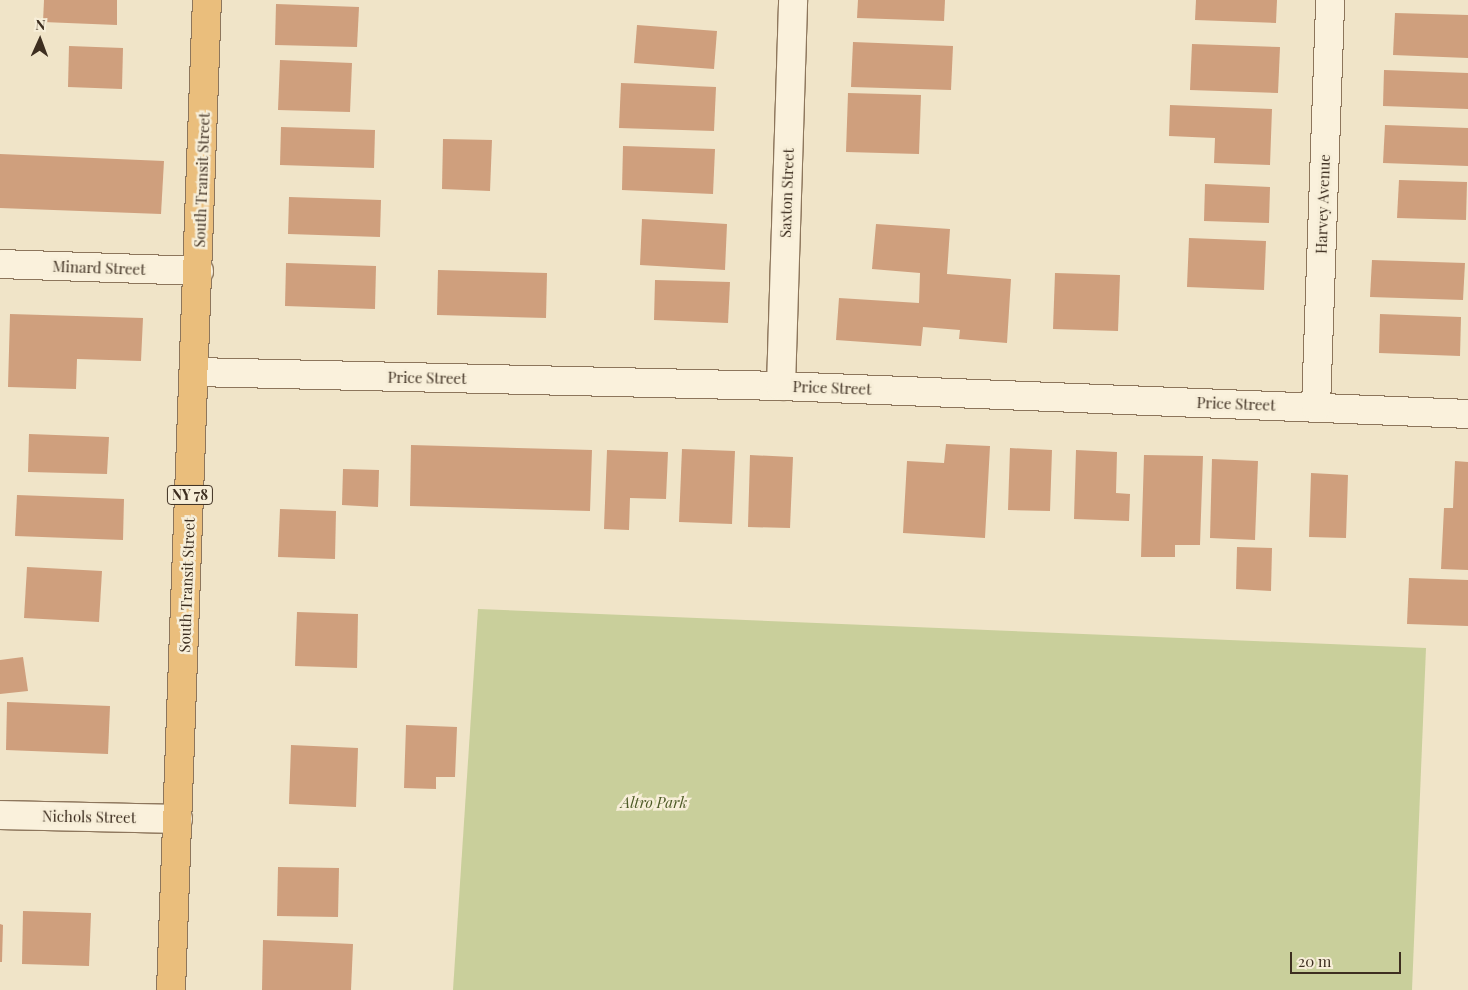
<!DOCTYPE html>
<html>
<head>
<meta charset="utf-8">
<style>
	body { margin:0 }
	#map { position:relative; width:1468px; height:990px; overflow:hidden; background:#f0e4c8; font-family:"Playfair Display",serif }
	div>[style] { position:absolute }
	.green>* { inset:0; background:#c9cf9b }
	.building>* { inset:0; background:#cf9f7d }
	.roads { filter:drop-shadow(1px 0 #8d765c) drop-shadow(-1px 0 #8d765c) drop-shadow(0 1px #8d765c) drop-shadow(0 -1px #8d765c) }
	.minor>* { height:28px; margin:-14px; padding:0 14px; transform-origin:14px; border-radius:14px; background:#faf1dc }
	.trunk>* { height:28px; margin:-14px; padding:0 14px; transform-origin:14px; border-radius:14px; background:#eabe7c }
	span { translate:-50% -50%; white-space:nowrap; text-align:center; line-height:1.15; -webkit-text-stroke:5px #f7eed8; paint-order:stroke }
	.shield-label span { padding:1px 4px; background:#f7eed8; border:1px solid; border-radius:4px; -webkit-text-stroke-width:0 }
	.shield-label { font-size:14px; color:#3d2e20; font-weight:700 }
	.street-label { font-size:15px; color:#3d2e20 }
	.park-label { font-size:15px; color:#4d5a26; font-style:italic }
	.north { position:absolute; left:15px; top:15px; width:50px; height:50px; -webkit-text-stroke:4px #f7eed8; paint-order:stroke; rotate:2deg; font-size:14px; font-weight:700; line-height:20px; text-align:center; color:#3d2e20 }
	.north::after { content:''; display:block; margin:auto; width:18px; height:22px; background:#3d2e20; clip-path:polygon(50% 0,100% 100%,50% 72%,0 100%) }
	.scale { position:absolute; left:1290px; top:952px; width:111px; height:22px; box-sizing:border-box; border:2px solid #3d2e20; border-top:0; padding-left:6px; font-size:15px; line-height:18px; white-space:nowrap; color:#3d2e20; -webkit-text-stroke:4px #f7eed8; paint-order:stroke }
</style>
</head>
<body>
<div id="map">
	<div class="green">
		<div style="clip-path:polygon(478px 609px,1426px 648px,1412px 990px,453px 990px)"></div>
	</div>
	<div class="building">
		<div style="clip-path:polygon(44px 0,117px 0,117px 25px,43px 22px)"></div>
		<div style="clip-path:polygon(858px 0,945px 0,944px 21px,857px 18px)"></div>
		<div style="clip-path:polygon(1196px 0,1277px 0,1276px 23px,1195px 20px)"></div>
		<div style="clip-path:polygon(276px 4px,359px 7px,357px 47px,275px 45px)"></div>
		<div style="clip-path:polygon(1395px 13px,1468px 15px,1468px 58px,1393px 55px)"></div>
		<div style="clip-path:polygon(637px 25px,717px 31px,714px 69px,634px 63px)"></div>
		<div style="clip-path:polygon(853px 42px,953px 46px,951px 90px,851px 87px)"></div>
		<div style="clip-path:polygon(1192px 44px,1280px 47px,1278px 93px,1190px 90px)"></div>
		<div style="clip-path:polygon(69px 46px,123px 48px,122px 89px,68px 87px)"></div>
		<div style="clip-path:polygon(280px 60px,352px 63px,350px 112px,278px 110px)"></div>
		<div style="clip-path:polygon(1384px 70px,1468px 73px,1468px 109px,1383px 106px)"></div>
		<div style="clip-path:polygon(621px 83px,716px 87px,714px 131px,619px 128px)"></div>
		<div style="clip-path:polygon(848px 93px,921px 95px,919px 154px,846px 152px)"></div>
		<div style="clip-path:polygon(1170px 105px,1272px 109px,1270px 165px,1214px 163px,1215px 138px,1169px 136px)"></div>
		<div style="clip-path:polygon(1385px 125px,1468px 128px,1468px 166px,1383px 163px)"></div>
		<div style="clip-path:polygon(281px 127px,375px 130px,374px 168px,280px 165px)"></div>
		<div style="clip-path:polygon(443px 139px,492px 140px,490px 191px,442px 189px)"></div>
		<div style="clip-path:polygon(623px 146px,715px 149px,713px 194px,622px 190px)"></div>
		<div style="clip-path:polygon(0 154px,164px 161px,161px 214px,0 208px)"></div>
		<div style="clip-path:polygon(1399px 180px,1467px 182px,1466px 220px,1397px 218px)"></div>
		<div style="clip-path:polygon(1205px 184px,1270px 187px,1269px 223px,1204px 221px)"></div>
		<div style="clip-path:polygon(289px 197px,381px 200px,380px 237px,288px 234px)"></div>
		<div style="clip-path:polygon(642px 219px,727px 224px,725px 270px,640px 265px)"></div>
		<div style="clip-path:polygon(876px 224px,950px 229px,947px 274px,1011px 279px,1007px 343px,959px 339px,960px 330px,923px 327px,921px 346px,836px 340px,839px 298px,919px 303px,920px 273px,872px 269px)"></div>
		<div style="clip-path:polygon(1189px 238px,1266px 241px,1264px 290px,1187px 287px)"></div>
		<div style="clip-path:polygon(1372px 260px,1465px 263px,1463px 300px,1370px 297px)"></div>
		<div style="clip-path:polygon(286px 263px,376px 266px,375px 309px,285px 306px)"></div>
		<div style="clip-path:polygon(438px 270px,547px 273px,546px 318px,437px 315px)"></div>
		<div style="clip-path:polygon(1055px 273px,1120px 275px,1118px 331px,1053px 329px)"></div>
		<div style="clip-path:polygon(655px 280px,730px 282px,728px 323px,654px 320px)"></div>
		<div style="clip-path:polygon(10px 314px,143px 318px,141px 361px,77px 359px,76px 389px,8px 387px)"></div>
		<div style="clip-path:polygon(1380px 314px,1461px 317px,1460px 356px,1379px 353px)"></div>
		<div style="clip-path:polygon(29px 434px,109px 437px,107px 474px,28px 472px)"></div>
		<div style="clip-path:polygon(946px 444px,990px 446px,985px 538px,903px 533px,907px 461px,944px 463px)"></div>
		<div style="clip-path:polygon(411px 445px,592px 450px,590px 511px,410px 506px)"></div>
		<div style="clip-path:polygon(1010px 448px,1052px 450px,1050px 511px,1008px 510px)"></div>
		<div style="clip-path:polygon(682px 449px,735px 451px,732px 524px,679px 522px)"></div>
		<div style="clip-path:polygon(607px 450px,668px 452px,666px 499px,630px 498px,629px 530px,604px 529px)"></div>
		<div style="clip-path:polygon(1076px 450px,1117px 452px,1116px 493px,1130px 494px,1129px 521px,1074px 519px)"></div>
		<div style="clip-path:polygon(750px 455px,793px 457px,790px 528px,748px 527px)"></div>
		<div style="clip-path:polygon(1144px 455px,1203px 456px,1200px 545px,1175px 545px,1175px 557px,1141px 557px)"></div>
		<div style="clip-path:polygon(1212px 459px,1258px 461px,1255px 540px,1210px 538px)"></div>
		<div style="clip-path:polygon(1455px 461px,1468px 462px,1468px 570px,1441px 569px,1444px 508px,1453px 508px)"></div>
		<div style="clip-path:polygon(343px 469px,379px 470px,378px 507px,342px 505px)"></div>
		<div style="clip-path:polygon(1311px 473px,1348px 475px,1346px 538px,1309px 537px)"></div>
		<div style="clip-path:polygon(17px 495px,124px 499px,123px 540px,15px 536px)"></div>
		<div style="clip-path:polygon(280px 509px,336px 511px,335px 559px,278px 557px)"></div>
		<div style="clip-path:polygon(1237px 547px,1272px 548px,1271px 591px,1236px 589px)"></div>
		<div style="clip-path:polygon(27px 567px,102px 571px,99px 622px,24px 618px)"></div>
		<div style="clip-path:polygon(1409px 578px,1468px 580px,1468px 626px,1407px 624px)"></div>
		<div style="clip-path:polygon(297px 612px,358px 614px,357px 668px,295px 666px)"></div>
		<div style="clip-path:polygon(23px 657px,28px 691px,0 694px,0 660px)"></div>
		<div style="clip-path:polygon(7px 702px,110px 706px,108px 754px,6px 750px)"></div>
		<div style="clip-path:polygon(406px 725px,457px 727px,455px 777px,436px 777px,436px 789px,404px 788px)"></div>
		<div style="clip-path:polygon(291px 745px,358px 748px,356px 807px,289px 804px)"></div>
		<div style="clip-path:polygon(278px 867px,339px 868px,338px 917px,277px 916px)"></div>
		<div style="clip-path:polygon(23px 911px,91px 913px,89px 966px,22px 964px)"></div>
		<div style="clip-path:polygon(0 924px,3px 925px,2px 962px,0 962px)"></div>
		<div style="clip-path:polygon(263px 940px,353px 944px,351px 990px,262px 990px)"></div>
	</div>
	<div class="roads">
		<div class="minor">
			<div style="left:0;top:264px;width:199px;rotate:2deg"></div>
			<div style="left:195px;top:372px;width:586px;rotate:1.37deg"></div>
			<div style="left:781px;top:386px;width:688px;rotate:2.33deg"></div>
			<div style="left:781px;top:386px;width:386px;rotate:-88.2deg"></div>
			<div style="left:1316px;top:407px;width:407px;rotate:-88deg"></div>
			<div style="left:0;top:815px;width:178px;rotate:1.3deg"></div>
		</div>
		<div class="trunk">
			<div style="left:171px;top:990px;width:991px;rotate:-87.92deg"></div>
		</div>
	</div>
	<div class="shield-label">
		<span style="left:190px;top:495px">NY 78</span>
	</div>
	<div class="street-label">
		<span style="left:202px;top:180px;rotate:-88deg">South Transit Street</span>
		<span style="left:787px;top:193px;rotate:-88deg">Saxton Street</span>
		<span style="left:1323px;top:204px;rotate:-88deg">Harvey Avenue</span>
		<span style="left:99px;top:268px;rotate:2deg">Minard Street</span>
		<span style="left:427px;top:378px;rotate:1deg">Price Street</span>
		<span style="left:832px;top:388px;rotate:2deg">Price Street</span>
		<span style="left:1236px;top:404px;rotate:2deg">Price Street</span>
		<span style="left:187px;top:585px;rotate:-88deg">South Transit Street</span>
		<span style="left:89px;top:817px;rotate:1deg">Nichols Street</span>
	</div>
	<div class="park-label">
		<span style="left:654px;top:803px">Altro Park</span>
	</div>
	<div class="north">N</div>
	<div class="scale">20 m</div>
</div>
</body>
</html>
